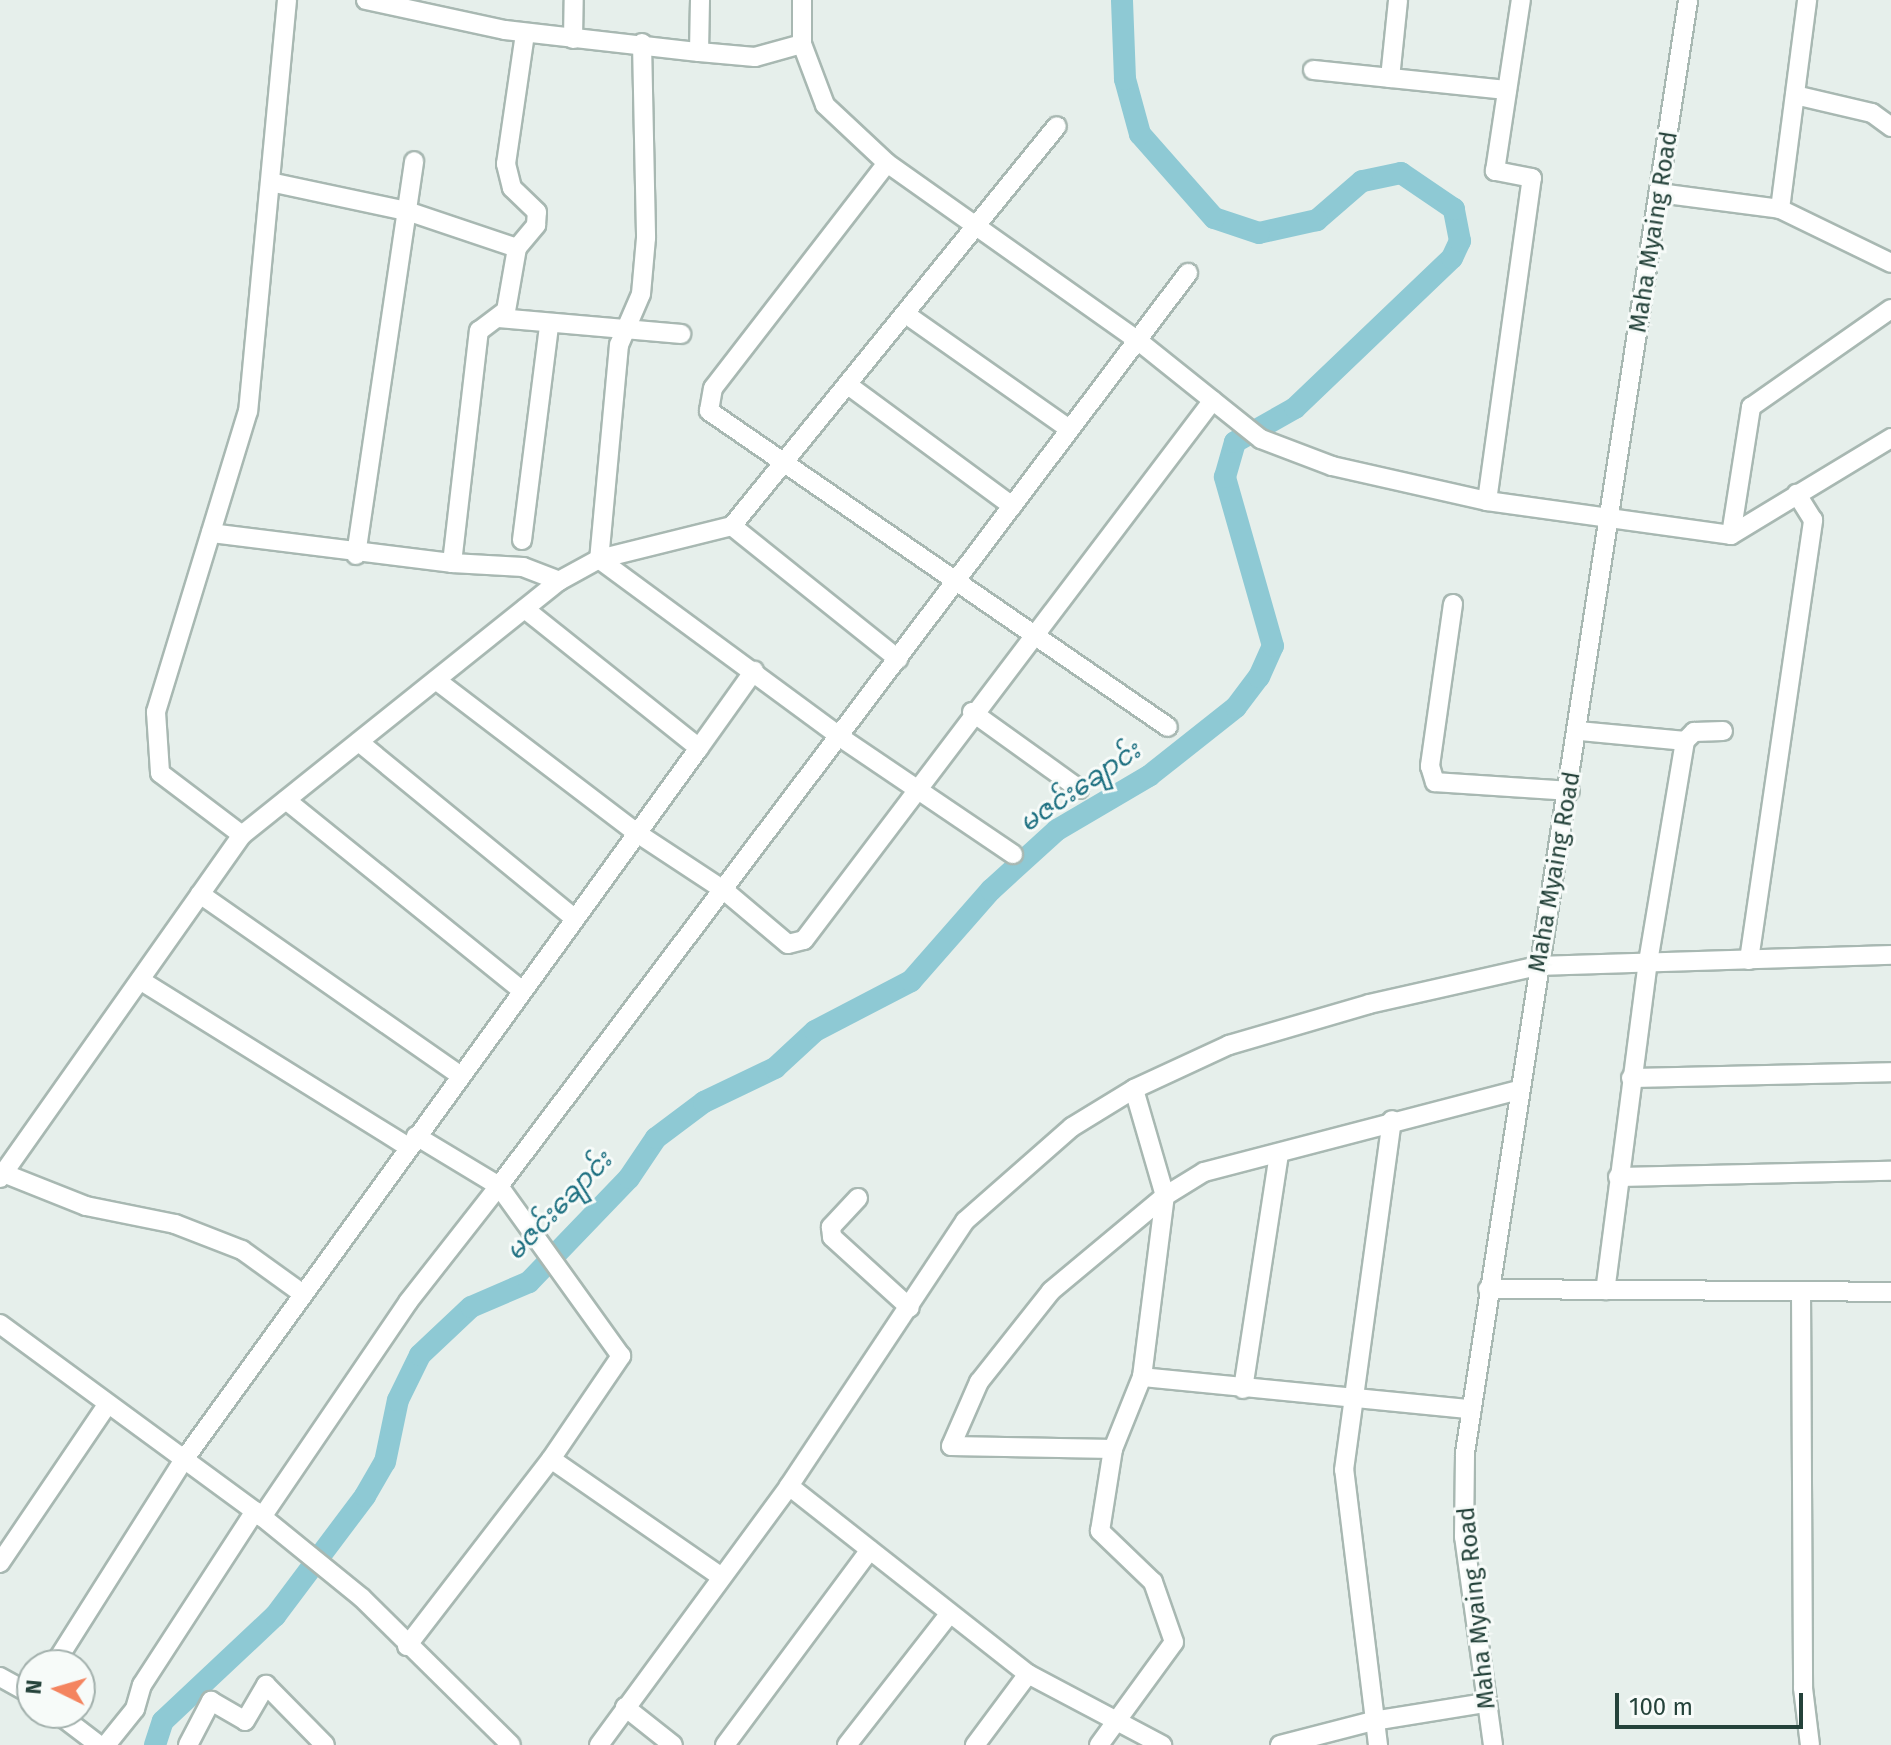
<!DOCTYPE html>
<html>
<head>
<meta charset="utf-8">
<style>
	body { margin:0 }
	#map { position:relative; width:1891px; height:1745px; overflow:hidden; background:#e6efeb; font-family:"Fira Sans","Noto Sans Myanmar",sans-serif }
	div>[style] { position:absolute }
	.river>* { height:22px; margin:-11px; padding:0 11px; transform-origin:11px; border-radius:11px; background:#8ec9d4 }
	.roads { filter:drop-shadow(2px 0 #a8b8b2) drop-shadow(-2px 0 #a8b8b2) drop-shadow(0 2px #a8b8b2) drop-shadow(0 -2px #a8b8b2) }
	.minor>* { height:18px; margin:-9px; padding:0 9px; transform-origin:9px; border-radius:9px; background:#fff }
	span { translate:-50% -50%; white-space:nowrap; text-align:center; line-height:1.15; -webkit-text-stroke:6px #f7fbf9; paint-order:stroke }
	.street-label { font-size:24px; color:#24423a }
	.water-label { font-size:26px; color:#1c6f80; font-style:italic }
	.north { position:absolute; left:16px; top:1649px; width:80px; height:80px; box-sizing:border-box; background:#f7fbf9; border:2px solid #a3b1ad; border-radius:50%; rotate:275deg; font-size:22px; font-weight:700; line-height:32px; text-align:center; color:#24423a }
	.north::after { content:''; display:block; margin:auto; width:28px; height:36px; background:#f4845f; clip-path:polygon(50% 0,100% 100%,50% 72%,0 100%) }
	.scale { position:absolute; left:1615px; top:1693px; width:188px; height:36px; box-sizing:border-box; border:4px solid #24423a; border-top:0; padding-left:10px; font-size:24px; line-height:28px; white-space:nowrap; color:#24423a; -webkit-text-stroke:6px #f7fbf9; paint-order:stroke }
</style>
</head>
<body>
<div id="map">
	<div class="river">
		<div style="left:155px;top:1745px;width:25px;rotate:-72deg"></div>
		<div style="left:163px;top:1721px;width:154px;rotate:-43.2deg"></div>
		<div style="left:275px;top:1616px;width:150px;rotate:-53.1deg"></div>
		<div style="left:365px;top:1496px;width:39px;rotate:-60deg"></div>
		<div style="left:385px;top:1462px;width:63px;rotate:-78.2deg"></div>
		<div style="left:398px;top:1400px;width:50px;rotate:-63.9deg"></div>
		<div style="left:420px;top:1355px;width:70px;rotate:-43.3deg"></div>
		<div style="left:471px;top:1307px;width:63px;rotate:-23.3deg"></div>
		<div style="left:529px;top:1282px;width:144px;rotate:-46.1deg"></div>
		<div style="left:629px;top:1178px;width:48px;rotate:-56deg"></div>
		<div style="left:656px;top:1138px;width:60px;rotate:-36.9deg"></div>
		<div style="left:704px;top:1102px;width:79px;rotate:-25.6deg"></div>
		<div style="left:775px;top:1068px;width:54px;rotate:-42.8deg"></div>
		<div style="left:815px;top:1031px;width:108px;rotate:-27.5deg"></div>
		<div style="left:911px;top:981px;width:121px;rotate:-48.7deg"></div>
		<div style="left:991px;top:890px;width:89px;rotate:-42.3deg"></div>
		<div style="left:1057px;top:830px;width:107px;rotate:-30.4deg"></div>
		<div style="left:1149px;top:776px;width:111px;rotate:-38.4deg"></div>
		<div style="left:1236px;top:707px;width:38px;rotate:-53deg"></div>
		<div style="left:1259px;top:677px;width:34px;rotate:-66deg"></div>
		<div style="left:1273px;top:646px;width:176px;rotate:-105.9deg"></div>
		<div style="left:1225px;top:477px;width:36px;rotate:-74deg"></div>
		<div style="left:1235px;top:442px;width:69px;rotate:-29.5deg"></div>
		<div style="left:1295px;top:408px;width:217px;rotate:-43.7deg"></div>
		<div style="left:1452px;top:258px;width:19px;rotate:-65deg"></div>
		<div style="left:1460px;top:241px;width:33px;rotate:-101deg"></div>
		<div style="left:1454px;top:209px;width:64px;rotate:-145.8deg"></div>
		<div style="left:1401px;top:173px;width:40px;rotate:168deg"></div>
		<div style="left:1362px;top:181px;width:60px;rotate:139.1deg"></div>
		<div style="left:1317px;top:220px;width:59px;rotate:167.4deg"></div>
		<div style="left:1259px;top:233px;width:47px;rotate:-161.6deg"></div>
		<div style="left:1214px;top:218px;width:112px;rotate:-131.4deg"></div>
		<div style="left:1140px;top:134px;width:57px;rotate:-105.3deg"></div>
		<div style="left:1125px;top:79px;width:79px;rotate:-92.2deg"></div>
	</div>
	<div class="roads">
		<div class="minor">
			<div style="left:287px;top:0;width:413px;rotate:95.4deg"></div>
			<div style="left:248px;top:411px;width:315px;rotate:107deg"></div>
			<div style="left:156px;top:712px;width:61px;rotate:86.2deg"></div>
			<div style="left:160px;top:773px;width:103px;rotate:37.1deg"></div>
			<div style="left:242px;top:835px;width:406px;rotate:-38.7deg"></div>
			<div style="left:559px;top:581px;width:46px;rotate:-28.8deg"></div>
			<div style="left:599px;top:559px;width:137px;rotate:-13.9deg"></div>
			<div style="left:732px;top:526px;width:515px;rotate:-50.91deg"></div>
			<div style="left:366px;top:0;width:142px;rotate:12.2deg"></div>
			<div style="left:505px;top:30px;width:195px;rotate:6.5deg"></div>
			<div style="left:699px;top:52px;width:56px;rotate:5.1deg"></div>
			<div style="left:755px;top:57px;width:49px;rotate:-15.5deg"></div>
			<div style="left:802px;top:0;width:44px;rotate:90deg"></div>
			<div style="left:802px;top:44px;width:65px;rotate:69.3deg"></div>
			<div style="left:825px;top:105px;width:85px;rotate:43.1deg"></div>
			<div style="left:887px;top:163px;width:305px;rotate:35.3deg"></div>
			<div style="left:1136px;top:339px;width:160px;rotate:38.7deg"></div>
			<div style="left:1261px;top:439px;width:76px;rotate:20.8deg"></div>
			<div style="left:1332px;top:466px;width:159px;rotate:12.7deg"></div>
			<div style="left:1487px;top:501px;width:246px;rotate:7.9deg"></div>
			<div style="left:1731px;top:535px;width:187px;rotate:-31.2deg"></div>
			<div style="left:573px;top:39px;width:39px;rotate:-89deg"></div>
			<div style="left:642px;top:43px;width:195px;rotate:88.8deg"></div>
			<div style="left:646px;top:238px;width:56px;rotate:95.1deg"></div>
			<div style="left:641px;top:294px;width:56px;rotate:113.3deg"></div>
			<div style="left:619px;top:345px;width:215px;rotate:95.3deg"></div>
			<div style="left:599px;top:559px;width:300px;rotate:36.4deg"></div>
			<div style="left:840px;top:737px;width:209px;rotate:34.1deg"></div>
			<div style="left:699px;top:52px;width:52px;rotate:-88.9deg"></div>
			<div style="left:1313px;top:70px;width:195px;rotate:5.9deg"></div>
			<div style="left:1390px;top:78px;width:78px;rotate:-84.1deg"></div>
			<div style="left:1795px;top:95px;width:79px;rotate:13.2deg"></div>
			<div style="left:1872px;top:113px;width:24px;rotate:36deg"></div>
			<div style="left:887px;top:163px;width:284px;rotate:127.7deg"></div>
			<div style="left:713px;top:388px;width:23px;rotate:100deg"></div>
			<div style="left:709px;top:411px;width:557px;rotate:34.55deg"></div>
			<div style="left:270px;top:182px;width:140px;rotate:12deg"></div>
			<div style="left:407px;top:211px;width:116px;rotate:18.6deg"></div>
			<div style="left:1659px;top:193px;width:122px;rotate:7.5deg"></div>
			<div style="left:1780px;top:209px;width:123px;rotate:25.9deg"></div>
			<div style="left:1780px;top:209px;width:211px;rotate:-82.6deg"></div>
			<div style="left:907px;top:315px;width:198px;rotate:35.1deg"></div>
			<div style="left:499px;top:318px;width:183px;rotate:5deg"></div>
			<div style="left:848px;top:385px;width:204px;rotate:36.4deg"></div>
			<div style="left:1487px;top:501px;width:326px;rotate:-82.1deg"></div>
			<div style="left:1532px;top:178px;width:38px;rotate:-169deg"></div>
			<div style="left:1495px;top:171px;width:173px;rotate:-81.4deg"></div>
			<div style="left:732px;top:526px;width:213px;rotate:38.7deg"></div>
			<div style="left:211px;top:533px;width:243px;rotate:7.1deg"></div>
			<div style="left:452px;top:563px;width:234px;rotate:-83.4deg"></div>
			<div style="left:479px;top:331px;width:34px;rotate:-37deg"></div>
			<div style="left:506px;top:311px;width:64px;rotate:-80.1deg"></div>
			<div style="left:517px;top:248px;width:30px;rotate:-50deg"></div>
			<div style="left:536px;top:225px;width:13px;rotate:-86deg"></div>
			<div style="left:537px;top:212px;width:35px;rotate:-136deg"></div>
			<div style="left:512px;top:188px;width:25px;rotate:-104deg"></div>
			<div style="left:506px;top:164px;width:132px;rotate:-81.7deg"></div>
			<div style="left:1731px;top:535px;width:130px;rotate:-81.1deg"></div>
			<div style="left:1751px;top:407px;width:171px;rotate:-35deg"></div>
			<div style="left:522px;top:540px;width:216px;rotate:-82.8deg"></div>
			<div style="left:356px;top:555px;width:398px;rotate:-81.6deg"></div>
			<div style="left:452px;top:563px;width:71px;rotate:3.2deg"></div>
			<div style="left:523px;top:567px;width:39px;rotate:21deg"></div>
			<div style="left:1453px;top:604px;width:164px;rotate:98.1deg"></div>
			<div style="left:1430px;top:766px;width:17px;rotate:73deg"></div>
			<div style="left:1435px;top:782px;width:135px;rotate:3.8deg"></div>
			<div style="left:436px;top:680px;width:253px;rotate:37.3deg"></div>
			<div style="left:637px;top:833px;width:105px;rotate:33.4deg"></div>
			<div style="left:725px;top:891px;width:82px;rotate:40.1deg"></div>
			<div style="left:788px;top:944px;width:16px;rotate:-14deg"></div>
			<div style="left:804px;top:940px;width:677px;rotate:-52.86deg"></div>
			<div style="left:972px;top:712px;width:132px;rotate:35.7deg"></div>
			<div style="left:1579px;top:731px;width:106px;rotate:5.4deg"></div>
			<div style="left:1685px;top:741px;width:223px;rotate:99.5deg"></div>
			<div style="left:1648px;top:961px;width:332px;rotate:97.4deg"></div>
			<div style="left:1685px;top:741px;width:13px;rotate:-45deg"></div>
			<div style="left:1694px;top:732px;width:29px;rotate:-2deg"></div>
			<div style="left:359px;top:742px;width:279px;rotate:39.3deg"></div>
			<div style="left:699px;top:748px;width:95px;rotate:-54.5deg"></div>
			<div style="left:286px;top:800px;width:304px;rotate:38.9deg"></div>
			<div style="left:200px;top:894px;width:318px;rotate:34.9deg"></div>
			<div style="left:1749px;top:960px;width:445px;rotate:-81.7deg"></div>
			<div style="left:1813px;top:520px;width:31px;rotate:-122deg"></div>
			<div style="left:140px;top:980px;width:316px;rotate:31.9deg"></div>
			<div style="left:1631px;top:1078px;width:260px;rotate:-1.3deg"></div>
			<div style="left:3px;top:1173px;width:89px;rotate:21.7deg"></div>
			<div style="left:86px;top:1206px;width:91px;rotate:11.4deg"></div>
			<div style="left:175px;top:1224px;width:72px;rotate:21.2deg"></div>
			<div style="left:242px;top:1250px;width:75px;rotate:35.8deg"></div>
			<div style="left:1618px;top:1177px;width:273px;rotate:-1.3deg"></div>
			<div style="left:0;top:1178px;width:420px;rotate:-54.8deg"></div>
			<div style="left:858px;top:1198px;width:40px;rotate:133deg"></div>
			<div style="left:831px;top:1227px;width:10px;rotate:84deg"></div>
			<div style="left:832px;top:1237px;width:105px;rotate:42.3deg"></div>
			<div style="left:1488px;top:1289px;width:403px;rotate:0.4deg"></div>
			<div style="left:1801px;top:1291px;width:397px;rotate:89.7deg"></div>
			<div style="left:1803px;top:1688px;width:57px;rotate:83deg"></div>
			<div style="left:0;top:1324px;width:316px;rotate:36.3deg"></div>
			<div style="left:255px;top:1511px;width:138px;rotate:39.1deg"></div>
			<div style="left:362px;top:1598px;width:209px;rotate:44.6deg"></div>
			<div style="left:1142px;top:1377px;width:331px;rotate:5.6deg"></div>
			<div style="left:1243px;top:1389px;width:238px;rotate:-81.3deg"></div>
			<div style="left:1113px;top:1449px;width:162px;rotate:-178.9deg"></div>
			<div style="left:951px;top:1446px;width:70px;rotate:-66.4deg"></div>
			<div style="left:979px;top:1382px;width:116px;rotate:-51.6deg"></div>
			<div style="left:1051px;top:1291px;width:148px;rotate:-39.8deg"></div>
			<div style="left:1165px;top:1196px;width:46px;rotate:-31.6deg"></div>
			<div style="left:1204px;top:1172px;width:325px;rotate:-14.6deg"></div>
			<div style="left:551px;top:1459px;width:206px;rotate:34.7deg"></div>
			<div style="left:789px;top:1486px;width:304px;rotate:38.2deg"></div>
			<div style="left:1028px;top:1674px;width:89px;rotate:126.7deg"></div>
			<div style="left:262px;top:1517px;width:260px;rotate:-55.8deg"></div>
			<div style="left:408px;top:1302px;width:147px;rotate:-51.9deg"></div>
			<div style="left:499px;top:1186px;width:97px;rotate:-148.9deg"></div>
			<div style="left:0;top:1563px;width:191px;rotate:-55.9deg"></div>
			<div style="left:407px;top:1646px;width:236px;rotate:-52.4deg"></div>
			<div style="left:551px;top:1459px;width:125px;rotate:-55.8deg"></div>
			<div style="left:621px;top:1356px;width:209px;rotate:-125.7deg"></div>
			<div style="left:499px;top:1186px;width:1144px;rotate:-52.96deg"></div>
			<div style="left:54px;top:1665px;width:241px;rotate:-57.7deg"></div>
			<div style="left:183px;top:1461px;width:880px;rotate:-54.11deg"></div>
			<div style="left:699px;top:748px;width:223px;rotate:-141.4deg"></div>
			<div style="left:1028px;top:1674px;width:152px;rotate:27.9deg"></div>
			<div style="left:0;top:1677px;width:37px;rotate:29deg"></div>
			<div style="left:625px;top:1707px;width:61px;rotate:38.4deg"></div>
			<div style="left:57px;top:1713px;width:53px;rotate:37.3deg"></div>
			<div style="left:106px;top:1745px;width:46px;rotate:-51.1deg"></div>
			<div style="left:135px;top:1709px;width:25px;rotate:-74deg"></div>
			<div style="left:142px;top:1685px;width:207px;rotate:-57deg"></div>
			<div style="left:188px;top:1745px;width:50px;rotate:-62.4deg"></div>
			<div style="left:211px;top:1701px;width:39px;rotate:30deg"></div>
			<div style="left:245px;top:1721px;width:42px;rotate:-59.7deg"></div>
			<div style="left:266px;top:1685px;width:84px;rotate:45.5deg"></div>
			<div style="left:599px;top:1745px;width:321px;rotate:-53.7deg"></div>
			<div style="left:789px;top:1486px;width:318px;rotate:-56.4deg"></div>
			<div style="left:965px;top:1221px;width:142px;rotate:-41.3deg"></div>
			<div style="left:1072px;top:1127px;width:73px;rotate:-31.5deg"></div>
			<div style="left:1134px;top:1089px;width:105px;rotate:-24.9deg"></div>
			<div style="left:1229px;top:1045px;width:146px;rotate:-16.3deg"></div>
			<div style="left:1369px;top:1004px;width:173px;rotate:-12.7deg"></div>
			<div style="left:1538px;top:966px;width:353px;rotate:-1.8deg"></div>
			<div style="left:725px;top:1745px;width:243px;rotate:-53.4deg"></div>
			<div style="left:847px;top:1745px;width:167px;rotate:-52deg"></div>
			<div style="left:1099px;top:1745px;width:127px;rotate:-53.9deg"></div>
			<div style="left:1174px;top:1642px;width:64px;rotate:-109.3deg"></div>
			<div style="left:1153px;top:1582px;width:74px;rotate:-136.1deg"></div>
			<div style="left:1100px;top:1531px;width:83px;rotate:-81deg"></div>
			<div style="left:1113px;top:1449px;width:78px;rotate:-68.1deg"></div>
			<div style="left:1142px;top:1377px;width:182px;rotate:-82.8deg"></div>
			<div style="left:1165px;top:1196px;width:111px;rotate:-106.2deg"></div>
			<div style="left:1280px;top:1745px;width:96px;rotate:-14.5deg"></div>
			<div style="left:1373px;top:1721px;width:114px;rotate:-9.1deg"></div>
			<div style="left:1378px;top:1745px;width:277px;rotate:-97deg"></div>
			<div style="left:1344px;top:1470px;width:353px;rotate:-82.2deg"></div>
			<div style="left:1493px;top:1745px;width:210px;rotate:-97.9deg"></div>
			<div style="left:1464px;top:1537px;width:84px;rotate:-89.3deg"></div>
			<div style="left:1465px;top:1453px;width:1470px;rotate:-81.27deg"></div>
		</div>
	</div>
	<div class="street-label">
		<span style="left:1654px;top:232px;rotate:-81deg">Maha Myaing Road</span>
		<span style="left:1555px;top:872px;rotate:-80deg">Maha Myaing Road</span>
		<span style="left:1477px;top:1608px;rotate:-96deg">Maha Myaing Road</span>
	</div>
	<div class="water-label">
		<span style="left:1080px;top:787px;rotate:-34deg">မဇင်းချောင်း</span>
		<span style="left:559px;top:1206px;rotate:-46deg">မဇင်းချောင်း</span>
	</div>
	<div class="north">N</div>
	<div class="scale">100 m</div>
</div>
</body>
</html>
